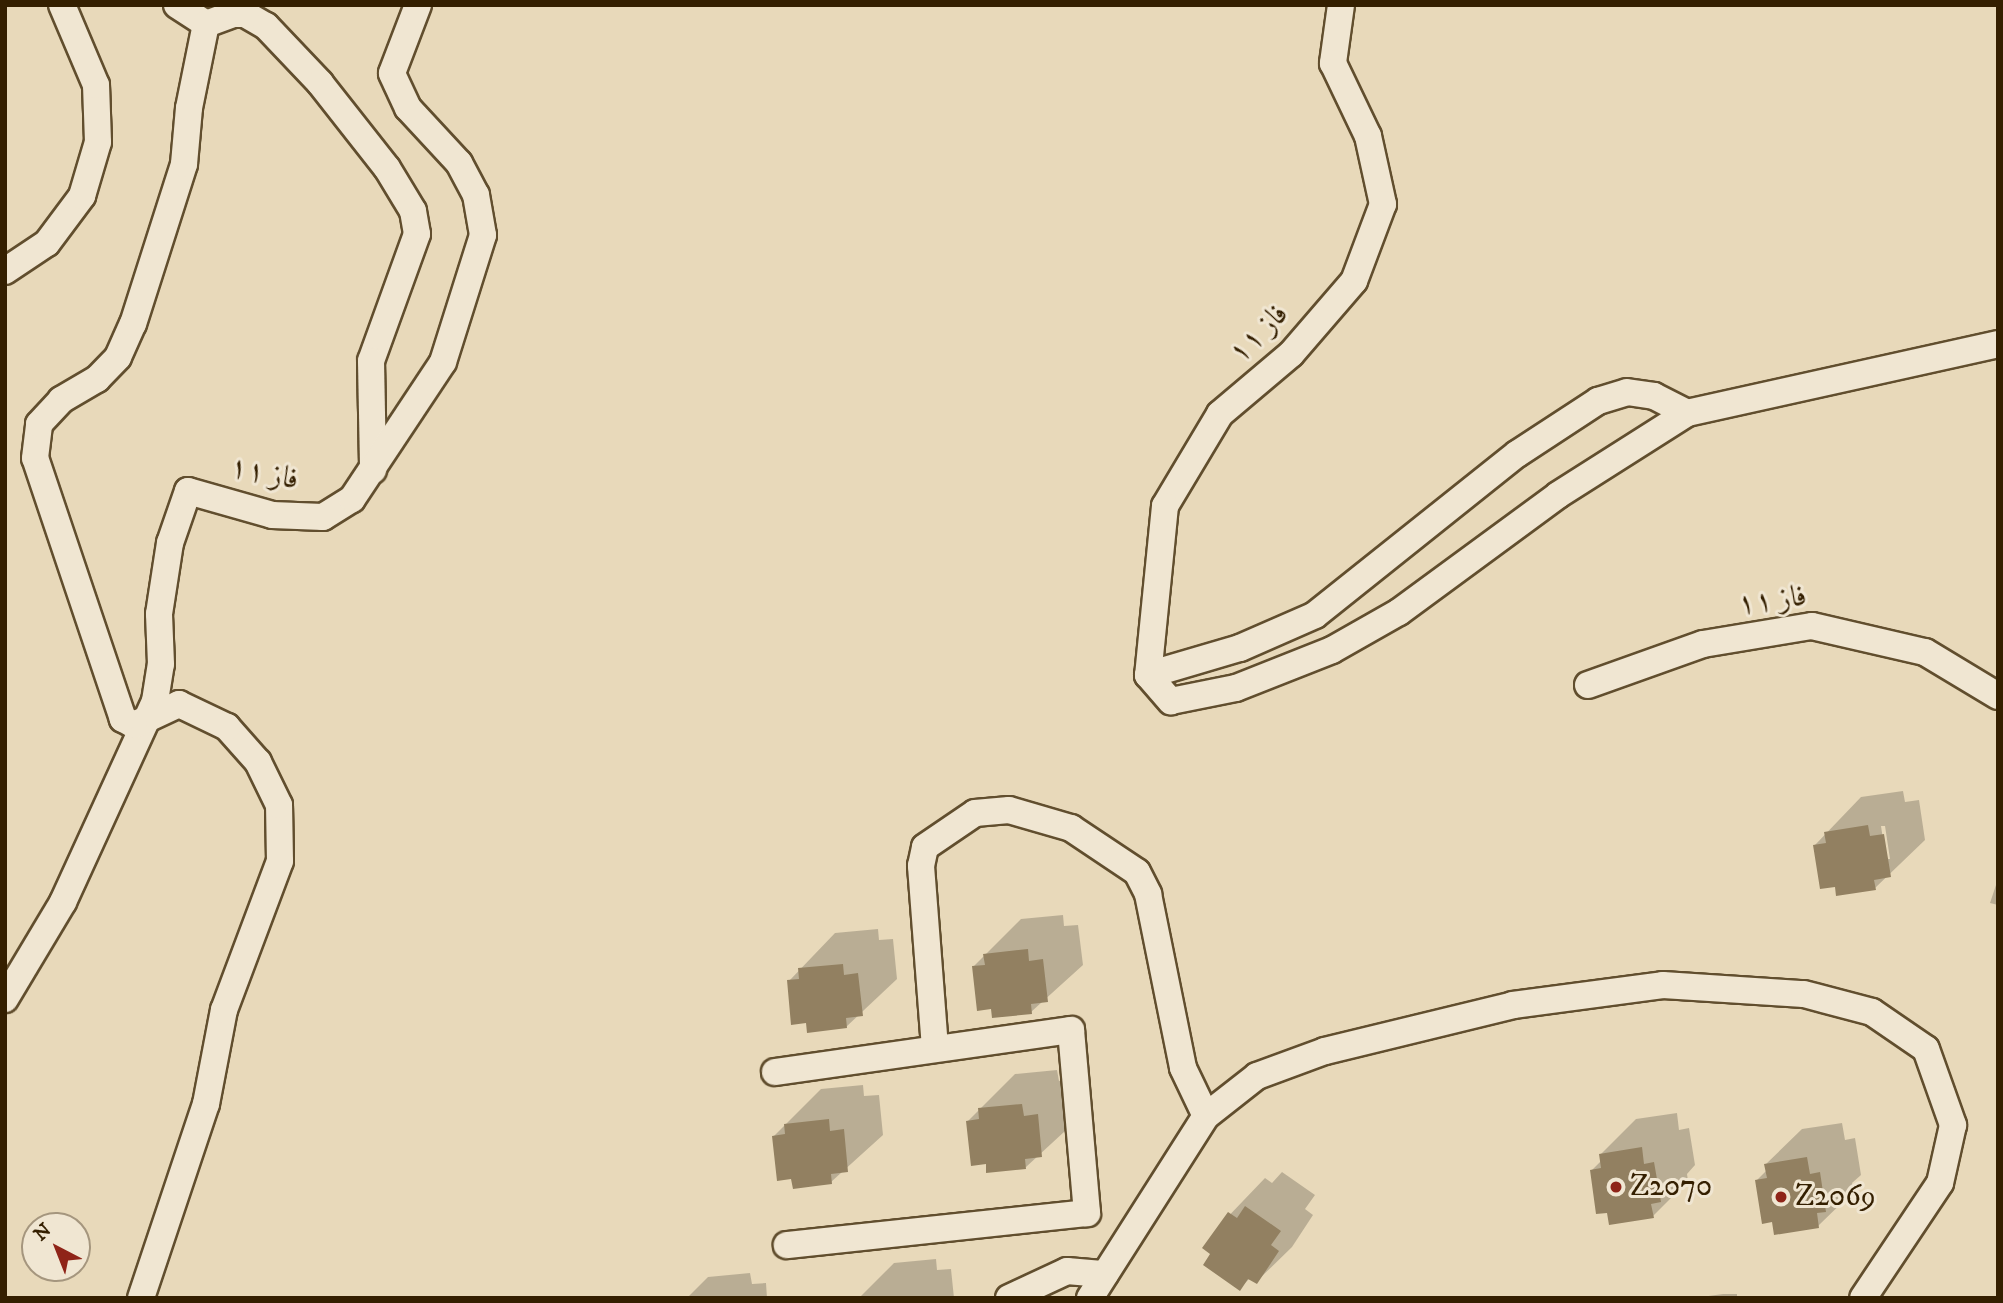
<!DOCTYPE html>
<html>
<head>
<meta charset="utf-8">
<style>
	body { margin:0 }
	#map { position:relative; width:2003px; height:1303px; overflow:hidden; background:#e8d9ba; font-family:"IM FELL DW Pica",Amiri,serif }
	div>[style] { position:absolute }
	.shadow>* { inset:0; background:#0003 }
	.building>* { inset:0; background:#928061 }
	.roads { filter:drop-shadow(2px 0 #614e2e) drop-shadow(-2px 0 #614e2e) drop-shadow(0 2px #614e2e) drop-shadow(0 -2px #614e2e) }
	.minor>* { height:26px; margin:-13px; padding:0 13px; transform-origin:13px; border-radius:13px; background:#f0e6d2 }
	.dots>* { width:19px; height:19px; translate:-50% -50%; box-sizing:border-box; border:4px solid #f0e6d2; border-radius:50% }
	span { translate:-50% -50%; white-space:nowrap; text-align:center; line-height:1.15; -webkit-text-stroke:6px #f0e6d2; paint-order:stroke }
	.street-label { font-size:30px; color:#341f00 }
	.poi-label { font-size:30px; color:#341f00 }
	.left { translate:0 -50%; text-align:left }
	.frame { position:absolute; inset:0; border:7px solid #341f00; pointer-events:none }
	.north { position:absolute; left:21px; top:1212px; width:70px; height:70px; box-sizing:border-box; background:#f0e6d2; border:2px solid #a5967e; border-radius:50%; rotate:318deg; font-size:19px; font-weight:700; line-height:28px; text-align:center; color:#341f00 }
	.north::after { content:''; display:block; margin:auto; width:24px; height:32px; background:#8f2418; clip-path:polygon(50% 0,100% 100%,50% 72%,0 100%) }
</style>
</head>
<body>
<div id="map">
	<div class="shadow">
		<div style="clip-path:polygon(evenodd,1903px 791px,1905px 802px,1919px 800px,1925px 840px,1875px 888px,1836px 885px,1815px 845px,1861px 797px,1903px 791px,1881px 826px,1885px 826px,1890px 859px,1886px 859px,1881px 826px)"></div>
		<div style="clip-path:polygon(1998px 879px,1998px 905px,1990px 903px)"></div>
		<div style="clip-path:polygon(1063px 915px,1064px 926px,1078px 925px,1083px 965px,1031px 1012px,993px 1007px,974px 966px,1021px 919px)"></div>
		<div style="clip-path:polygon(878px 929px,879px 940px,893px 939px,897px 979px,846px 1027px,807px 1021px,789px 981px,835px 933px)"></div>
		<div style="clip-path:polygon(1057px 1070px,1059px 1081px,1073px 1079px,1077px 1120px,1026px 1167px,987px 1162px,968px 1121px,1015px 1074px)"></div>
		<div style="clip-path:polygon(863px 1085px,864px 1096px,879px 1095px,883px 1135px,831px 1182px,774px 1136px,821px 1089px)"></div>
		<div style="clip-path:polygon(1677px 1113px,1679px 1130px,1689px 1128px,1695px 1165px,1687px 1174px,1688px 1181px,1653px 1216px,1608px 1211px,1592px 1170px,1602px 1160px,1601px 1154px,1636px 1119px)"></div>
		<div style="clip-path:polygon(1842px 1123px,1845px 1140px,1855px 1138px,1861px 1175px,1852px 1183px,1854px 1191px,1818px 1226px,1774px 1220px,1757px 1180px,1767px 1170px,1766px 1164px,1802px 1129px)"></div>
		<div style="clip-path:polygon(1282px 1172px,1315px 1195px,1305px 1209px,1313px 1215px,1292px 1247px,1256px 1282px,1250px 1278px,1240px 1288px,1213px 1254px,1220px 1225px,1265px 1178px,1272px 1183px)"></div>
		<div style="clip-path:polygon(936px 1259px,937px 1270px,951px 1269px,954px 1298px,859px 1298px,894px 1263px)"></div>
		<div style="clip-path:polygon(750px 1273px,752px 1284px,766px 1283px,767px 1298px,687px 1298px,708px 1277px)"></div>
		<div style="clip-path:polygon(1723px 1294px,1737px 1294px,1737px 1298px,1694px 1298px)"></div>
	</div>
	<div class="building">
		<div style="clip-path:polygon(1868px 825px,1870px 836px,1884px 834px,1891px 877px,1874px 880px,1876px 890px,1836px 896px,1835px 887px,1820px 889px,1813px 845px,1826px 843px,1824px 832px)"></div>
		<div style="clip-path:polygon(1028px 949px,1029px 961px,1043px 959px,1048px 1002px,1031px 1004px,1032px 1014px,992px 1018px,991px 1009px,977px 1011px,972px 966px,985px 965px,983px 954px)"></div>
		<div style="clip-path:polygon(843px 964px,844px 975px,858px 973px,863px 1016px,846px 1018px,847px 1028px,807px 1033px,806px 1023px,791px 1025px,787px 980px,799px 979px,798px 968px)"></div>
		<div style="clip-path:polygon(1022px 1104px,1024px 1116px,1038px 1114px,1042px 1157px,1025px 1159px,1026px 1169px,986px 1173px,986px 1164px,971px 1166px,966px 1121px,979px 1119px,978px 1108px)"></div>
		<div style="clip-path:polygon(829px 1119px,830px 1131px,844px 1129px,848px 1172px,831px 1174px,832px 1184px,816px 1186px,793px 1189px,791px 1179px,777px 1181px,772px 1136px,785px 1134px,784px 1124px)"></div>
		<div style="clip-path:polygon(1642px 1147px,1644px 1164px,1654px 1162px,1661px 1202px,1651px 1204px,1654px 1218px,1609px 1225px,1607px 1213px,1596px 1214px,1590px 1170px,1601px 1168px,1599px 1154px)"></div>
		<div style="clip-path:polygon(1807px 1157px,1810px 1174px,1820px 1172px,1826px 1212px,1817px 1213px,1819px 1228px,1774px 1235px,1772px 1222px,1762px 1224px,1755px 1180px,1767px 1178px,1764px 1164px)"></div>
		<div style="clip-path:polygon(1245px 1206px,1281px 1231px,1271px 1245px,1279px 1251px,1257px 1284px,1248px 1279px,1240px 1291px,1203px 1265px,1210px 1254px,1202px 1248px,1228px 1212px,1237px 1218px)"></div>
	</div>
	<div class="roads">
		<div class="minor">
			<div style="left:177px;top:5px;width:35px;rotate:33deg"></div>
			<div style="left:206px;top:24px;width:29px;rotate:-20deg"></div>
			<div style="left:233px;top:14px;width:12px"></div>
			<div style="left:245px;top:14px;width:24px;rotate:30deg"></div>
			<div style="left:266px;top:26px;width:79px;rotate:46.5deg"></div>
			<div style="left:320px;top:83px;width:108px;rotate:51.8deg"></div>
			<div style="left:387px;top:168px;width:50px;rotate:58.8deg"></div>
			<div style="left:413px;top:211px;width:23px;rotate:80deg"></div>
			<div style="left:417px;top:234px;width:135px;rotate:109.9deg"></div>
			<div style="left:371px;top:361px;width:109px;rotate:88.9deg"></div>
			<div style="left:1341px;top:5px;width:59px;rotate:97.9deg"></div>
			<div style="left:1333px;top:63px;width:81px;rotate:64.4deg"></div>
			<div style="left:1368px;top:136px;width:70px;rotate:77.6deg"></div>
			<div style="left:1383px;top:204px;width:82px;rotate:110.6deg"></div>
			<div style="left:1354px;top:281px;width:96px;rotate:130.8deg"></div>
			<div style="left:1291px;top:354px;width:93px;rotate:139.8deg"></div>
			<div style="left:1220px;top:414px;width:107px;rotate:120.9deg"></div>
			<div style="left:1165px;top:506px;width:170px;rotate:95.7deg"></div>
			<div style="left:1148px;top:675px;width:35px;rotate:49deg"></div>
			<div style="left:1171px;top:701px;width:66px;rotate:-11.3deg"></div>
			<div style="left:1236px;top:688px;width:103px;rotate:-21.6deg"></div>
			<div style="left:1332px;top:650px;width:77px;rotate:-29.6deg"></div>
			<div style="left:1399px;top:612px;width:197px;rotate:-36.3deg"></div>
			<div style="left:1558px;top:495px;width:153px;rotate:-32.4deg"></div>
			<div style="left:1687px;top:413px;width:319px;rotate:-12.5deg"></div>
			<div style="left:5px;top:271px;width:50px;rotate:-33.7deg"></div>
			<div style="left:47px;top:243px;width:59px;rotate:-53.3deg"></div>
			<div style="left:82px;top:196px;width:56px;rotate:-73.5deg"></div>
			<div style="left:98px;top:142px;width:57px;rotate:-92deg"></div>
			<div style="left:96px;top:85px;width:87px;rotate:-113deg"></div>
			<div style="left:1148px;top:675px;width:96px;rotate:-16.4deg"></div>
			<div style="left:1240px;top:648px;width:82px;rotate:-23.7deg"></div>
			<div style="left:1315px;top:615px;width:258px;rotate:-38.6deg"></div>
			<div style="left:1517px;top:454px;width:97px;rotate:-33.2deg"></div>
			<div style="left:1598px;top:401px;width:30px;rotate:-17deg"></div>
			<div style="left:1627px;top:392px;width:27px;rotate:8deg"></div>
			<div style="left:1654px;top:396px;width:37px;rotate:27deg"></div>
			<div style="left:1588px;top:685px;width:122px;rotate:-19.6deg"></div>
			<div style="left:1703px;top:644px;width:110px;rotate:-9.4deg"></div>
			<div style="left:1812px;top:626px;width:116px;rotate:13deg"></div>
			<div style="left:1925px;top:652px;width:85px;rotate:31.1deg"></div>
			<div style="left:5px;top:999px;width:113px;rotate:-59.1deg"></div>
			<div style="left:63px;top:902px;width:221px;rotate:-65.4deg"></div>
			<div style="left:155px;top:701px;width:37px;rotate:-81deg"></div>
			<div style="left:161px;top:664px;width:50px;rotate:-92.3deg"></div>
			<div style="left:159px;top:614px;width:72px;rotate:-81.2deg"></div>
			<div style="left:170px;top:543px;width:55px;rotate:-70.9deg"></div>
			<div style="left:188px;top:491px;width:87px;rotate:15.9deg"></div>
			<div style="left:272px;top:515px;width:51px;rotate:2.2deg"></div>
			<div style="left:323px;top:517px;width:34px;rotate:-32deg"></div>
			<div style="left:352px;top:499px;width:164px;rotate:-56.4deg"></div>
			<div style="left:443px;top:362px;width:133px;rotate:-72.5deg"></div>
			<div style="left:483px;top:235px;width:41px;rotate:-99.9deg"></div>
			<div style="left:476px;top:195px;width:36px;rotate:-118deg"></div>
			<div style="left:459px;top:163px;width:75px;rotate:-132.8deg"></div>
			<div style="left:408px;top:108px;width:38px;rotate:-115deg"></div>
			<div style="left:392px;top:73px;width:73px;rotate:-69.1deg"></div>
			<div style="left:935px;top:1048px;width:183px;rotate:-94.4deg"></div>
			<div style="left:921px;top:866px;width:19px;rotate:-78deg"></div>
			<div style="left:925px;top:847px;width:60px;rotate:-34.2deg"></div>
			<div style="left:975px;top:813px;width:34px;rotate:-5deg"></div>
			<div style="left:1009px;top:810px;width:65px;rotate:16.2deg"></div>
			<div style="left:1071px;top:828px;width:79px;rotate:33.7deg"></div>
			<div style="left:1137px;top:872px;width:25px;rotate:63deg"></div>
			<div style="left:1148px;top:894px;width:177px;rotate:78.6deg"></div>
			<div style="left:1183px;top:1068px;width:53px;rotate:64.4deg"></div>
			<div style="left:775px;top:1072px;width:299px;rotate:-8.1deg"></div>
			<div style="left:1071px;top:1030px;width:184px;rotate:85deg"></div>
			<div style="left:1087px;top:1213px;width:302px;rotate:173.9deg"></div>
			<div style="left:141px;top:1298px;width:205px;rotate:-71.5deg"></div>
			<div style="left:206px;top:1104px;width:96px;rotate:-79.2deg"></div>
			<div style="left:224px;top:1010px;width:159px;rotate:-69.4deg"></div>
			<div style="left:280px;top:861px;width:56px;rotate:-91deg"></div>
			<div style="left:279px;top:805px;width:48px;rotate:-116deg"></div>
			<div style="left:258px;top:762px;width:47px;rotate:-131.5deg"></div>
			<div style="left:227px;top:727px;width:53px;rotate:-154.4deg"></div>
			<div style="left:179px;top:704px;width:50px;rotate:155deg"></div>
			<div style="left:134px;top:725px;width:13px;rotate:-151deg"></div>
			<div style="left:123px;top:719px;width:275px;rotate:-108.6deg"></div>
			<div style="left:35px;top:458px;width:34px;rotate:-83deg"></div>
			<div style="left:39px;top:424px;width:33px;rotate:-47deg"></div>
			<div style="left:61px;top:400px;width:42px;rotate:-30.3deg"></div>
			<div style="left:97px;top:379px;width:30px;rotate:-46deg"></div>
			<div style="left:118px;top:357px;width:36px;rotate:-66deg"></div>
			<div style="left:133px;top:324px;width:168px;rotate:-72.3deg"></div>
			<div style="left:184px;top:164px;width:56px;rotate:-84.9deg"></div>
			<div style="left:189px;top:108px;width:86px;rotate:-78.6deg"></div>
			<div style="left:1009px;top:1298px;width:64px;rotate:-25deg"></div>
			<div style="left:1067px;top:1271px;width:38px;rotate:5deg"></div>
			<div style="left:1090px;top:1298px;width:216px;rotate:-57.5deg"></div>
			<div style="left:1206px;top:1116px;width:65px;rotate:-38.1deg"></div>
			<div style="left:1257px;top:1076px;width:72px;rotate:-20.2deg"></div>
			<div style="left:1325px;top:1051px;width:194px;rotate:-13.7deg"></div>
			<div style="left:1513px;top:1005px;width:151px;rotate:-7.6deg"></div>
			<div style="left:1663px;top:985px;width:141px;rotate:3.7deg"></div>
			<div style="left:1804px;top:994px;width:70px;rotate:14.8deg"></div>
			<div style="left:1872px;top:1012px;width:65px;rotate:34.4deg"></div>
			<div style="left:1926px;top:1049px;width:81px;rotate:70.4deg"></div>
			<div style="left:1953px;top:1125px;width:59px;rotate:102.6deg"></div>
			<div style="left:1940px;top:1183px;width:138px;rotate:123.8deg"></div>
		</div>
	</div>
	<div class="dots">
		<div style="left:1616px;top:1187px;background:#8f2418"></div>
		<div style="left:1781px;top:1197px;background:#8f2418"></div>
	</div>
	<div class="street-label">
		<span style="left:1259px;top:334px;rotate:-44deg">فاز ۱۱</span>
		<span style="left:264px;top:474px;rotate:12deg">فاز ۱۱</span>
		<span style="left:1772px;top:601px;rotate:-7deg">فاز ۱۱</span>
	</div>
	<div class="poi-label">
		<span class="left" style="left:1630px;top:1187px">Z2070</span>
		<span class="left" style="left:1795px;top:1197px">Z2069</span>
	</div>
	<div class="frame"></div>
	<div class="north">N</div>
</div>
</body>
</html>
